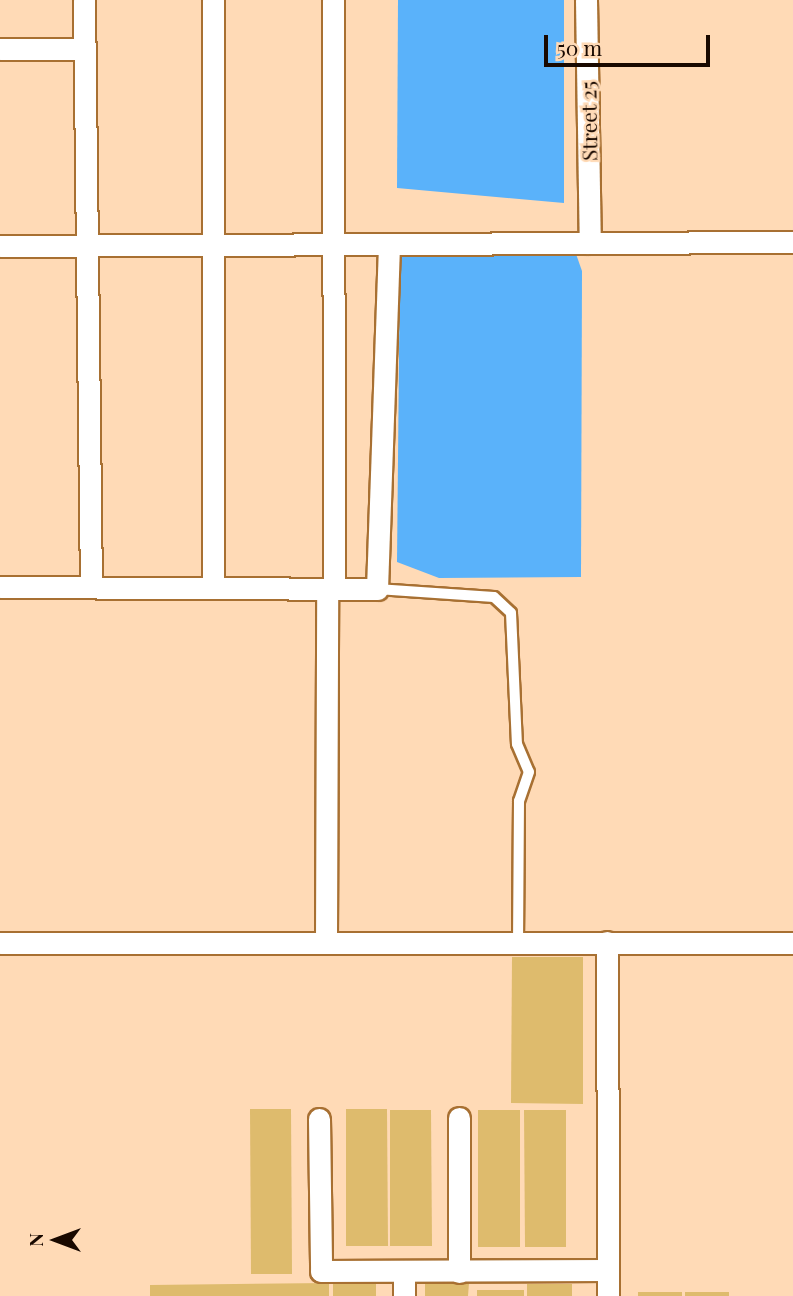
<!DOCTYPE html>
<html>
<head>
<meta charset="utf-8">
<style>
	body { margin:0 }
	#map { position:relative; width:793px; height:1296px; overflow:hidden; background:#ffdab6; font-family:"Playfair Display",serif }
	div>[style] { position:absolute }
	.water>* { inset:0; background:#5ab2fa }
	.building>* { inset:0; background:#debb6d }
	.roads { filter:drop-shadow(2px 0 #a87032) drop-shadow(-2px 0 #a87032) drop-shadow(0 2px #a87032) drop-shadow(0 -2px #a87032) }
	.lane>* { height:10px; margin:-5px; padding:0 5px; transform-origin:5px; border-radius:5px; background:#fff }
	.street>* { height:21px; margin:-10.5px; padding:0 10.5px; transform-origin:10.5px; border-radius:10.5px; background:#fff }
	span { translate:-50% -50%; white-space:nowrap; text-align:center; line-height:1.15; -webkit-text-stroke:5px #ffdab6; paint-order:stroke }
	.street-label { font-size:21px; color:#190900 }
	.north { position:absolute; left:21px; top:1205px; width:70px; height:70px; -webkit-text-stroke:5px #ffdab6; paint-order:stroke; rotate:270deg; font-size:19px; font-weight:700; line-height:28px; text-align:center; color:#190900 }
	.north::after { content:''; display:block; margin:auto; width:24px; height:32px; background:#190900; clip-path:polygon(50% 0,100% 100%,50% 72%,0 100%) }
	.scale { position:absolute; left:544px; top:35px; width:166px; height:32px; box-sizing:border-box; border:4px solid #190900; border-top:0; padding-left:9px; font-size:21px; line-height:24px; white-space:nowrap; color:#190900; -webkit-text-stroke:5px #ffdab6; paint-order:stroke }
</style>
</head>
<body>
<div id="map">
	<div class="water">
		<div style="clip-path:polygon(398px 0,564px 0,564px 203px,397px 188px)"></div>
		<div style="clip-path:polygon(576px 254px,582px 271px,581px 577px,439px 578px,397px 562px,400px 255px)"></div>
	</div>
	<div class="building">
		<div style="clip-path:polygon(512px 957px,583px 957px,583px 1104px,511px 1103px)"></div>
		<div style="clip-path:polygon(250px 1109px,291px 1109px,292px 1274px,251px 1274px)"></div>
		<div style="clip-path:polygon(346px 1109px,387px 1109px,388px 1246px,346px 1246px)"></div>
		<div style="clip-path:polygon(390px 1110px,431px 1110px,432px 1246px,390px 1246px)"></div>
		<div style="clip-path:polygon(478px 1110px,520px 1110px,520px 1247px,478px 1247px)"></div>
		<div style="clip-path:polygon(524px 1110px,566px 1110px,566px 1247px,525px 1247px)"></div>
		<div style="clip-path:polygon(333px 1280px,376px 1280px,376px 1296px,333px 1296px)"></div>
		<div style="clip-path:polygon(329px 1283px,329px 1296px,150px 1296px,150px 1285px)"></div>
		<div style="clip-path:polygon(425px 1283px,469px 1283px,468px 1296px,425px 1296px)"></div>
		<div style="clip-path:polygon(527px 1284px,572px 1284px,572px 1296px,527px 1296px)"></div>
		<div style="clip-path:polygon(477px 1290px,524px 1290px,524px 1296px,477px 1296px)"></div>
		<div style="clip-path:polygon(638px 1292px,682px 1292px,682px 1296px,638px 1296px)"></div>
		<div style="clip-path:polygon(685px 1292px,729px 1292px,729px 1296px,685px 1296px)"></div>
	</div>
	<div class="roads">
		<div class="lane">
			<div style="left:377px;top:589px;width:117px;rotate:3.9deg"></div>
			<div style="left:494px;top:597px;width:23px;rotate:43deg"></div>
			<div style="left:511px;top:613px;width:131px;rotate:87.4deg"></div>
			<div style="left:517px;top:744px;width:30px;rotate:67deg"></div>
			<div style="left:529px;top:772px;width:31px;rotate:109deg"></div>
			<div style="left:519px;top:801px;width:142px;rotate:90.4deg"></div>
		</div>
		<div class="street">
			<div style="left:84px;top:0;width:587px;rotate:89.32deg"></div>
			<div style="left:213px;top:0;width:586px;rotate:90deg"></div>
			<div style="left:333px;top:0;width:588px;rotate:89.9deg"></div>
			<div style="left:586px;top:0;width:243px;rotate:89.1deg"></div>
			<div style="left:0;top:49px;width:84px"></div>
			<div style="left:0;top:246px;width:793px;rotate:-0.29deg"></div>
			<div style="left:0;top:587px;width:377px;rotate:0.3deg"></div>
			<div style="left:377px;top:589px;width:345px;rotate:-88deg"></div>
			<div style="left:326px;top:940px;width:350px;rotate:-89.8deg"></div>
			<div style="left:607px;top:942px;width:354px;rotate:89.8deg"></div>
			<div style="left:0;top:943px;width:793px"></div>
			<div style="left:319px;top:1119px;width:152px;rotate:89.2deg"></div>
			<div style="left:321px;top:1271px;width:287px;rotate:-0.2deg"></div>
			<div style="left:404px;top:1272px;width:24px;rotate:90deg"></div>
			<div style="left:459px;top:1272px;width:154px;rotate:-90deg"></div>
		</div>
	</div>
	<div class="street-label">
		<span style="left:588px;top:121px;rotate:-91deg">Street 25</span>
	</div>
	<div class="north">N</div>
	<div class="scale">50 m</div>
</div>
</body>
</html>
